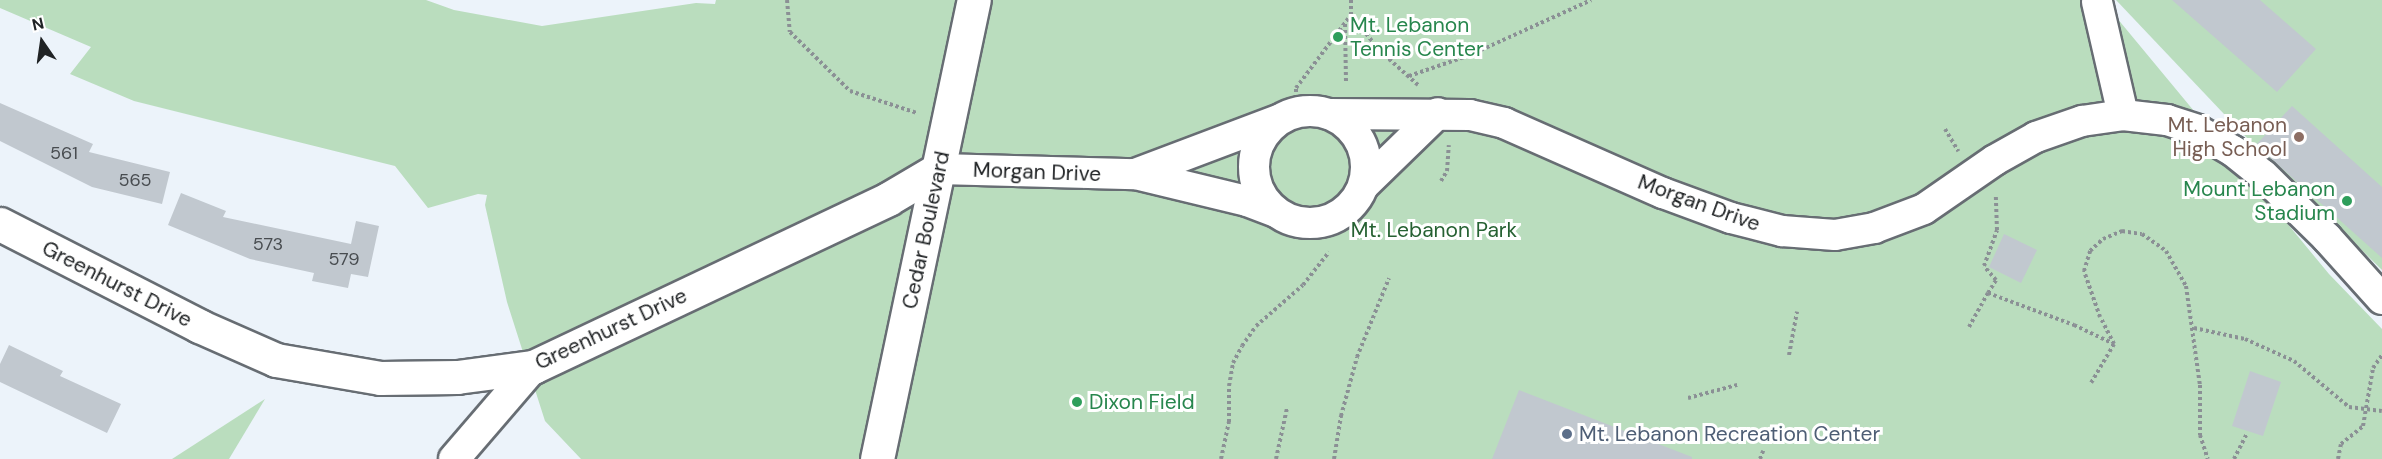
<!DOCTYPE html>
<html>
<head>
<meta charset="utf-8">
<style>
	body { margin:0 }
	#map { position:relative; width:2382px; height:459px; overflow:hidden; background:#ecf3fa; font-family:"DM Sans",sans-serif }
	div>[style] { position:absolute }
	.green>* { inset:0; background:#baddbe }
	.building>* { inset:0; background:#c1c8cf }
	.path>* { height:4px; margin-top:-2px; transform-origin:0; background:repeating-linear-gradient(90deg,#8b9095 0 3px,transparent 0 6px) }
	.roads { filter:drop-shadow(2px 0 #676d73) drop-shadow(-2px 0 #676d73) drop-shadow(0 2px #676d73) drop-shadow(0 -2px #676d73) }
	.minor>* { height:30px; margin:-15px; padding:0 15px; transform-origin:15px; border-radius:15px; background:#fff }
	.minor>.ring { margin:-15px; padding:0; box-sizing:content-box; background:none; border:30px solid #fff; border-radius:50% }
	.tertiary>* { height:33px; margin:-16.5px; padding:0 16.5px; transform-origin:16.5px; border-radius:16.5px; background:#fff }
	.dots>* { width:16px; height:16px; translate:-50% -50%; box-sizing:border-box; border:3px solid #fff; border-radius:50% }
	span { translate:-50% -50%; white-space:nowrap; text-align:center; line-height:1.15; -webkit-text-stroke:6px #fff; paint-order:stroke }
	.number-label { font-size:18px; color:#484c50 }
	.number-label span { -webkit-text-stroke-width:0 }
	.leisure-label { font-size:21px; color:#27864d }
	.left { translate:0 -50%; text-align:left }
	.right { translate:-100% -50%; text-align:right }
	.education-label { font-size:21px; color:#785e54 }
	.street-label { font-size:21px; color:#202325 }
	.park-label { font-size:21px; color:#266132 }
	.service-label { font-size:21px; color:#4e5e75 }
	.north { position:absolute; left:12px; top:12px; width:60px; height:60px; -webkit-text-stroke:4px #fff; paint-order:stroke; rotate:347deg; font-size:16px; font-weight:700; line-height:24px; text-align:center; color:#202325 }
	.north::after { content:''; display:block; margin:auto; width:21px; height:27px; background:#202325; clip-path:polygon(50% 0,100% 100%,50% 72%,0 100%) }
</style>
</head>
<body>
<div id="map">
	<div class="green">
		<div style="clip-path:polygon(0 0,426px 0,454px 10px,542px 26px,696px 3px,715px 4px,716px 0,2102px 0,2329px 274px,2382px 329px,2382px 459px,581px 459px,545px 421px,507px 302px,485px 205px,487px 195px,478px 194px,428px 208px,395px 166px,134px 101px,70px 74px,91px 47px,0 8px)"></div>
		<div style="clip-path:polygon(2116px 0,2382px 0,2382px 270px,2242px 133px)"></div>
		<div style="clip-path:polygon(265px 399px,229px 459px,172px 459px)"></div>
	</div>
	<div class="building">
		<div style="clip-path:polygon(2172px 0,2260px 0,2316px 49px,2277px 92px)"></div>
		<div style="clip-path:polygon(0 103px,93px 144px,89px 152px,170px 172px,162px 204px,92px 187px,0 141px)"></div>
		<div style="clip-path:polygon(2292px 106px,2382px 187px,2382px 258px,2256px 145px)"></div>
		<div style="clip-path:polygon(181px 193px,226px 211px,223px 217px,351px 244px,356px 221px,379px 226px,368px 277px,351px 274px,348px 288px,312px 281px,314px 273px,250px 259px,168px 225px)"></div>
		<div style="clip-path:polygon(2004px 234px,2037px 250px,2021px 283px,1989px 267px)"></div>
		<div style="clip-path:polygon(9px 345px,63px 371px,60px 376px,121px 404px,107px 433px,0 382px,0 364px)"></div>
		<div style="clip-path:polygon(2250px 371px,2281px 382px,2263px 436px,2232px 426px)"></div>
		<div style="clip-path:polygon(1519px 390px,1692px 457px,1692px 459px,1492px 459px)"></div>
	</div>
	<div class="path">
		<div style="left:787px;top:0;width:32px;rotate:85deg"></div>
		<div style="left:790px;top:32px;width:84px;rotate:44.5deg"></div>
		<div style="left:850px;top:91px;width:71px;rotate:18.2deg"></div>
		<div style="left:1351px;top:0;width:15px;rotate:90deg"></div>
		<div style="left:1351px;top:15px;width:46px;rotate:51.1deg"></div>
		<div style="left:1380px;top:51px;width:51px;rotate:41.8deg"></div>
		<div style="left:1345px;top:24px;width:59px;rotate:89deg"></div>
		<div style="left:1409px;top:76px;width:65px;rotate:-19deg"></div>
		<div style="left:1470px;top:55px;width:133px;rotate:-24.4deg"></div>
		<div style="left:1296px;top:98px;width:10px;rotate:-90deg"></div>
		<div style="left:1296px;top:88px;width:91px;rotate:-53deg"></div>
		<div style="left:1945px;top:129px;width:26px;rotate:59deg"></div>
		<div style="left:1441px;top:181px;width:12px;rotate:-59deg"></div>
		<div style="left:1447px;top:171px;width:26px;rotate:-86deg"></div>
		<div style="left:1988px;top:293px;width:15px;rotate:-58deg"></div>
		<div style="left:1996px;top:280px;width:18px;rotate:-131deg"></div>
		<div style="left:1984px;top:266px;width:38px;rotate:-70deg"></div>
		<div style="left:1997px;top:230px;width:33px;rotate:-92deg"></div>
		<div style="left:1969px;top:327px;width:39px;rotate:-61deg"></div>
		<div style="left:1988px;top:293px;width:92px;rotate:20.4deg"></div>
		<div style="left:2074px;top:325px;width:44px;rotate:25.4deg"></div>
		<div style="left:2114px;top:344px;width:45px;rotate:120.5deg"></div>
		<div style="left:2194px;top:328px;width:52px;rotate:12.2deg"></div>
		<div style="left:2245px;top:339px;width:54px;rotate:24.2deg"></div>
		<div style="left:2294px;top:361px;width:72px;rotate:39.9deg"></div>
		<div style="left:2349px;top:407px;width:33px;rotate:7deg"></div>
		<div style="left:2114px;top:344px;width:30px;rotate:-117deg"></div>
		<div style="left:2100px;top:317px;width:49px;rotate:-109.2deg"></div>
		<div style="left:2084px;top:271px;width:21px;rotate:-73deg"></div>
		<div style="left:2090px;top:251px;width:18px;rotate:-43deg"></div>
		<div style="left:2103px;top:239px;width:21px;rotate:-23deg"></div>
		<div style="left:2122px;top:231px;width:20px;rotate:9deg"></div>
		<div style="left:2142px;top:234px;width:29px;rotate:35deg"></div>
		<div style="left:2166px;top:251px;width:40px;rotate:60.3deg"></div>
		<div style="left:2186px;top:286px;width:100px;rotate:82deg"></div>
		<div style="left:2200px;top:385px;width:50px;rotate:90deg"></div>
		<div style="left:2200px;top:435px;width:25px;rotate:72deg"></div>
		<div style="left:1789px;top:355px;width:44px;rotate:-79.5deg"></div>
		<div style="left:1688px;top:398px;width:51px;rotate:-14.9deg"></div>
		<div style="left:1221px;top:459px;width:38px;rotate:-78deg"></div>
		<div style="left:1229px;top:422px;width:36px;rotate:-90deg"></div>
		<div style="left:1229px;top:386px;width:23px;rotate:-80deg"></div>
		<div style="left:1233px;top:363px;width:19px;rotate:-62deg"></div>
		<div style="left:1242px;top:346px;width:24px;rotate:-55deg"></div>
		<div style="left:1256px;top:326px;width:62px;rotate:-41.1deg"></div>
		<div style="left:1303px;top:285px;width:42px;rotate:-51.8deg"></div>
		<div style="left:1276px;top:459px;width:52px;rotate:-77.8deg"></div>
		<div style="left:1334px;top:459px;width:44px;rotate:-80.8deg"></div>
		<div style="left:1341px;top:416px;width:61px;rotate:-74.8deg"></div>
		<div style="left:1357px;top:357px;width:85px;rotate:-67.9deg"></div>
		<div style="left:1760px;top:459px;width:9px;rotate:-69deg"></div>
		<div style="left:2234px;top:459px;width:27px;rotate:-63deg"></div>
		<div style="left:2338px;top:459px;width:15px;rotate:-79deg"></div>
		<div style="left:2341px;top:444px;width:28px;rotate:-39deg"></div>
		<div style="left:2363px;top:426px;width:59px;rotate:-80.2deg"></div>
		<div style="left:2373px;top:368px;width:16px;rotate:-55deg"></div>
	</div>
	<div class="roads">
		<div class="minor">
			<div style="left:2097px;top:2px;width:116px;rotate:77deg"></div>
			<div style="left:2123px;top:115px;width:44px;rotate:6.5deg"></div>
			<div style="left:2167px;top:120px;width:32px;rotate:18deg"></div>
			<div style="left:2197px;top:130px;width:42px;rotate:30.3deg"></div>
			<div style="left:2233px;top:151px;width:38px;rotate:39deg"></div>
			<div style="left:2263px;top:175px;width:90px;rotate:44.5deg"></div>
			<div style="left:2327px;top:238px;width:82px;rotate:48deg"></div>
			<div class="ring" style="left:1254px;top:111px;width:82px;height:82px"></div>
			<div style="left:1329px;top:114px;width:141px;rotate:0.4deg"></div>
			<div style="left:1470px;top:115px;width:35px;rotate:13deg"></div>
			<div style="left:1504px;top:123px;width:174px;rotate:23.8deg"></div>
			<div style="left:1663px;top:193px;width:72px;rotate:20.2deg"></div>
			<div style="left:1731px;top:218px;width:53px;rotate:14.3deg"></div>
			<div style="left:1782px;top:231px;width:53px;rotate:4.3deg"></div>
			<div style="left:1835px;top:235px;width:40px;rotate:-10deg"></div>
			<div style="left:1874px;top:228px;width:53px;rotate:-20.8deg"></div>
			<div style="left:1924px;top:209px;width:86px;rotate:-34.6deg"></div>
			<div style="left:1995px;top:160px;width:47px;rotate:-29.3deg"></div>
			<div style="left:2036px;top:137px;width:49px;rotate:-19.2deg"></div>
			<div style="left:2082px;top:121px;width:41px;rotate:-8.3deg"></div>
			<div style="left:939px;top:169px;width:196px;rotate:1.5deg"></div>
			<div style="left:1135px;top:174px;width:115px;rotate:13.6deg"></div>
			<div style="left:1247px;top:201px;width:31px;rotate:21deg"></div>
			<div style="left:1135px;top:174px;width:153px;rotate:-20.7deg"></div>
			<div style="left:1364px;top:185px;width:103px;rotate:-44.2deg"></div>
			<div style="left:454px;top:459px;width:121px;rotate:-49.3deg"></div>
		</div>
		<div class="tertiary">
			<div style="left:0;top:224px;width:224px;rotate:27.1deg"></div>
			<div style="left:199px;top:326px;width:84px;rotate:23.8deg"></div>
			<div style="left:276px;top:360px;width:106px;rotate:9.8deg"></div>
			<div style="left:380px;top:378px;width:77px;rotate:-0.7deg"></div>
			<div style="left:457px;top:377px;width:77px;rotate:-7.5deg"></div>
			<div style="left:533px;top:367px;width:393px;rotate:-25.3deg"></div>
			<div style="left:888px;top:199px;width:59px;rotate:-30.5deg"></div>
			<div style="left:877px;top:459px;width:469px;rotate:-78.1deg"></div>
		</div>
	</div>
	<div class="dots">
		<div style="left:1338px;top:37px;background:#2e9e5b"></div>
		<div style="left:2299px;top:137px;background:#8d6e63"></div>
		<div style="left:2347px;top:201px;background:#2e9e5b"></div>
		<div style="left:1077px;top:402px;background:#2e9e5b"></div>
		<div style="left:1567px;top:434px;background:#5c6f8a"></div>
	</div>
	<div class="number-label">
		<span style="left:64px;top:153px">561</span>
		<span style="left:135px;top:180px">565</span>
		<span style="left:268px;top:244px">573</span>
		<span style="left:344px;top:259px">579</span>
	</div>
	<div class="leisure-label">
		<span class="left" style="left:1350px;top:37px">Mt. Lebanon<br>Tennis Center</span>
		<span class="right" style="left:2335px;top:201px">Mount Lebanon<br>Stadium</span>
		<span class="left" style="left:1089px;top:402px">Dixon Field</span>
	</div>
	<div class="education-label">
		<span class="right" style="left:2287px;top:137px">Mt. Lebanon<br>High School</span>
	</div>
	<div class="street-label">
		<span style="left:1037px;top:172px;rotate:2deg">Morgan Drive</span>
		<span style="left:1699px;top:203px;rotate:20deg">Morgan Drive</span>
		<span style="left:926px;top:230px;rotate:-78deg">Cedar Boulevard</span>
		<span style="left:117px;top:284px;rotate:27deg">Greenhurst Drive</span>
		<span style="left:611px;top:329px;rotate:-25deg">Greenhurst Drive</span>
	</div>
	<div class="park-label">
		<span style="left:1434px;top:230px">Mt. Lebanon Park</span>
	</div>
	<div class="service-label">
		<span class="left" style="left:1579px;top:434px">Mt. Lebanon Recreation Center</span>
	</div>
	<div class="north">N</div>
</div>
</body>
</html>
